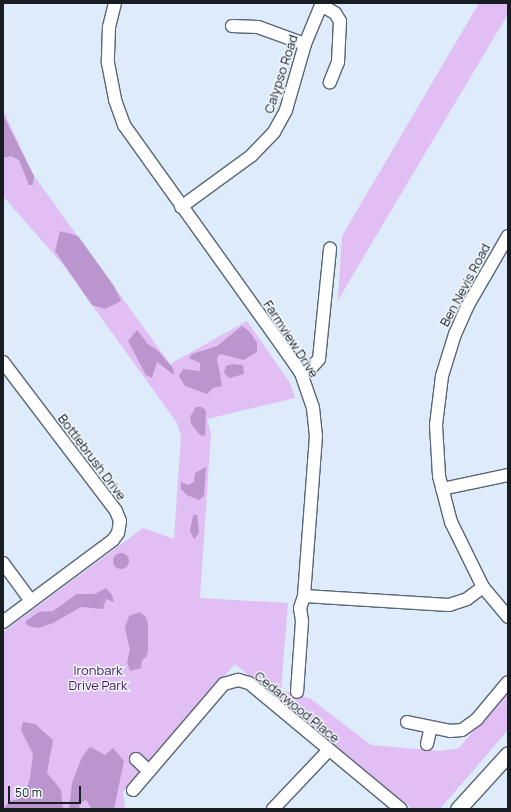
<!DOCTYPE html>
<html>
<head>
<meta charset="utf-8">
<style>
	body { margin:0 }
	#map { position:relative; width:511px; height:812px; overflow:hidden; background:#ddebfb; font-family:Manrope,sans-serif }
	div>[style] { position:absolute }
	.green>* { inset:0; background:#e1bef3 }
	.forest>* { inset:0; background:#bb95cd }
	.round { border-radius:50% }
	.roads { filter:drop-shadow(1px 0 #5a6673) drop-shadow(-1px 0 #5a6673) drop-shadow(0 1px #5a6673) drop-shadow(0 -1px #5a6673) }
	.minor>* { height:12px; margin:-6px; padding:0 6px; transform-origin:6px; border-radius:6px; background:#fff }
	.tertiary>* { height:15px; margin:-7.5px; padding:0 7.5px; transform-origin:7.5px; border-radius:7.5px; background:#fff }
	span { translate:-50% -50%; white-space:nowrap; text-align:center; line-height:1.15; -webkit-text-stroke:3px #f1f7fd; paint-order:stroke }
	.street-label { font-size:13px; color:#181d22 }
	.park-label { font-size:13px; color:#441457 }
	.frame { position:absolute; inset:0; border:4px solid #181d22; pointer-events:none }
	.scale { position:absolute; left:8px; top:786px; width:73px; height:18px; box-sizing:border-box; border:2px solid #181d22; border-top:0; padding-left:5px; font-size:12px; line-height:14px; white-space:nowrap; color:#181d22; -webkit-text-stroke:3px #f1f7fd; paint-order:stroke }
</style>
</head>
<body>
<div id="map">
	<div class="green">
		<div style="clip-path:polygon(479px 3px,508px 3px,508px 14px,338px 300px,342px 236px)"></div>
		<div style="clip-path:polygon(3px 110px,34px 176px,170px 364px,247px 321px,290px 383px,295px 398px,207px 419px,211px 433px,200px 598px,288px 603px,281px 690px,311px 699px,371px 745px,440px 751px,459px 748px,508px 689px,508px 730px,440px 809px,412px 809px,235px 664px,123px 792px,125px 809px,3px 809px,3px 632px,143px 528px,174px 539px,181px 436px,177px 423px,64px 266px,3px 196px)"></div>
	</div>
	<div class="forest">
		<div style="clip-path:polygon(3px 115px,34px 176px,33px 185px,29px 185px,19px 160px,11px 156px,3px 158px)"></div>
		<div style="clip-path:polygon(60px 231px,78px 236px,114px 286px,121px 301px,105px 309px,92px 305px,55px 251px)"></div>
		<div style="clip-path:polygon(242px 326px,250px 332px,257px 343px,257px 352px,244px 360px,220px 354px,217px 358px,222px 386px,213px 388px,207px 394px,185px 386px,179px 376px,183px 369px,200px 371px,200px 363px,189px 358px,192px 354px,217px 346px)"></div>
		<div style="clip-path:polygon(137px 330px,148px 344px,158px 351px,173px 368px,174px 375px,157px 362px,152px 378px,146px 375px,128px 341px)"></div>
		<div style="clip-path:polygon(232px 364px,243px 365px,244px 374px,229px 378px,224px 373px,226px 366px)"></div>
		<div style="clip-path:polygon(196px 407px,202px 407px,206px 411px,205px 436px,200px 435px,191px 424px,190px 417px)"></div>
		<div style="clip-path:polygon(206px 467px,204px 496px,199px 500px,187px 495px,181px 489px,181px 482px,188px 485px,194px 482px,195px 473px)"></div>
		<div style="clip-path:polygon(193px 515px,197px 515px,199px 533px,194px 539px,190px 531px)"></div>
		<div class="round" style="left:113px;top:553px;width:16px;height:16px"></div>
		<div style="clip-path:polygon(106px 588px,112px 595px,114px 602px,106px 599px,103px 609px,81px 607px,53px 623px,39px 628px,28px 626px,25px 622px,39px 612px,53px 611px,77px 594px,95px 594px)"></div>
		<div style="clip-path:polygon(140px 612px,146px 617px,148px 624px,148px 651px,146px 657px,142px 660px,141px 668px,130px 671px,127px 662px,130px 650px,125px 628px,129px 616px)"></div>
		<div style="clip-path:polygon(23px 722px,35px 724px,53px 740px,47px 773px,61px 790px,63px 809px,3px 809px,10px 801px,19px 799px,27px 788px,30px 778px,33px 754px,21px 730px)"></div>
		<div style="clip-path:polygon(90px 747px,105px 755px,113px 748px,124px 761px,114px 809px,92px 809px,86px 800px,80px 803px,79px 809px,69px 809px,72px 783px,82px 757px)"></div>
	</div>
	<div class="roads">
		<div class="minor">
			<div style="left:115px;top:3px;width:25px;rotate:104deg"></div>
			<div style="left:109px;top:27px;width:36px;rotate:92deg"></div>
			<div style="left:108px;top:63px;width:38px;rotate:79deg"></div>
			<div style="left:115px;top:100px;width:27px;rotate:70deg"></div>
			<div style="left:124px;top:125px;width:268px;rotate:54.4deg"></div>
			<div style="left:280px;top:343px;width:37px;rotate:55deg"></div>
			<div style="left:301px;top:373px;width:37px;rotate:71deg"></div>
			<div style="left:313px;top:408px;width:28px;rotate:84deg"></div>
			<div style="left:316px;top:436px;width:160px;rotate:94.3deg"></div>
			<div style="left:304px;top:596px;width:13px;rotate:108deg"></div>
			<div style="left:300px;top:608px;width:13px;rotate:81deg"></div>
			<div style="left:302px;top:621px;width:71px;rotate:94deg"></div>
			<div style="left:321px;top:5px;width:16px;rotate:30deg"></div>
			<div style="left:335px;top:13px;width:9px;rotate:58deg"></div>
			<div style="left:340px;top:21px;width:41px;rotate:92.8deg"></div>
			<div style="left:338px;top:62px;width:22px;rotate:112deg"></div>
			<div style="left:232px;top:26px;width:26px;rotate:2deg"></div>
			<div style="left:258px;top:27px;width:50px;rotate:19.9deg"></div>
			<div style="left:181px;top:207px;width:87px;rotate:-36.1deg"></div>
			<div style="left:251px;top:156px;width:33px;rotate:-46deg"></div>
			<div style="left:274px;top:132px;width:25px;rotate:-61deg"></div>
			<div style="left:286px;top:110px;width:69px;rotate:-73.9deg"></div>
			<div style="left:305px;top:44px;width:44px;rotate:-67.5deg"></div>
			<div style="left:508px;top:236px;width:80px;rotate:120.1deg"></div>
			<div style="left:468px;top:305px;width:32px;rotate:114deg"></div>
			<div style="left:455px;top:334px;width:44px;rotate:107.2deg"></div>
			<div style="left:442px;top:376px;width:49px;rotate:97deg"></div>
			<div style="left:436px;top:425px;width:51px;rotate:86.6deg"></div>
			<div style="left:439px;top:476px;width:48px;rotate:75.4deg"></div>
			<div style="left:451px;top:522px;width:72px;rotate:63.8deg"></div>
			<div style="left:483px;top:587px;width:39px;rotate:50deg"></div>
			<div style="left:3px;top:362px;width:187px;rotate:52.8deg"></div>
			<div style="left:116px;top:511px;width:11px;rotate:68deg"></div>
			<div style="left:120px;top:521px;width:12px;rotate:99deg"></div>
			<div style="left:118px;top:533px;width:9px;rotate:126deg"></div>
			<div style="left:113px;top:540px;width:137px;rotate:143.3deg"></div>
			<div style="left:301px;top:373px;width:11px;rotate:-27deg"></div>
			<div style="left:311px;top:368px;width:12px;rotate:-48deg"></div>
			<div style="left:319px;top:359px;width:111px;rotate:-84.3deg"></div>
			<div style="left:442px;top:489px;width:67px;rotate:-12deg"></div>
			<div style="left:3px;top:563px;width:47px;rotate:53.6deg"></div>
			<div style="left:304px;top:596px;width:145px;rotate:3.6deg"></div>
			<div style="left:449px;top:605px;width:19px;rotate:-18deg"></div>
			<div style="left:467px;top:599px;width:20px;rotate:-37deg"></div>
			<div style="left:407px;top:722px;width:44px;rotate:11.8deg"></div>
			<div style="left:450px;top:731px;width:12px;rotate:-5deg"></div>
			<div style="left:462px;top:730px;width:19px;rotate:-36deg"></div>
			<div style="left:477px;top:719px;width:48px;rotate:-50deg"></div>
			<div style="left:427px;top:744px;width:17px;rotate:-77deg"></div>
			<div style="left:136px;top:759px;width:18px;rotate:43deg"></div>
			<div style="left:133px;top:790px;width:140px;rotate:-49.4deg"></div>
			<div style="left:224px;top:684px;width:15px;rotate:-16deg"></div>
			<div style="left:238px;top:680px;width:11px;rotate:15deg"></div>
			<div style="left:249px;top:683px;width:197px;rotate:39.7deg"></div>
			<div style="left:273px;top:809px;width:81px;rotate:-46.5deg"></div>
		</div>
		<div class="tertiary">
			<div style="left:458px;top:809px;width:74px;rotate:-47.7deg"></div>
		</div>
	</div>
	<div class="street-label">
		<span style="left:281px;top:74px;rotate:-72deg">Calypso Road</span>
		<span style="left:465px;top:285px;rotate:-62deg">Ben Nevis Road</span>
		<span style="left:291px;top:339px;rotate:57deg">Farmview Drive</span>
		<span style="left:92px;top:457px;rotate:53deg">Bottlebrush Drive</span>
		<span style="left:297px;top:707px;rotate:39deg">Cedarwood Place</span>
	</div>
	<div class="park-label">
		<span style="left:98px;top:678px">Ironbark<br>Drive Park</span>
	</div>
	<div class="frame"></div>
	<div class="scale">50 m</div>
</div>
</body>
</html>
